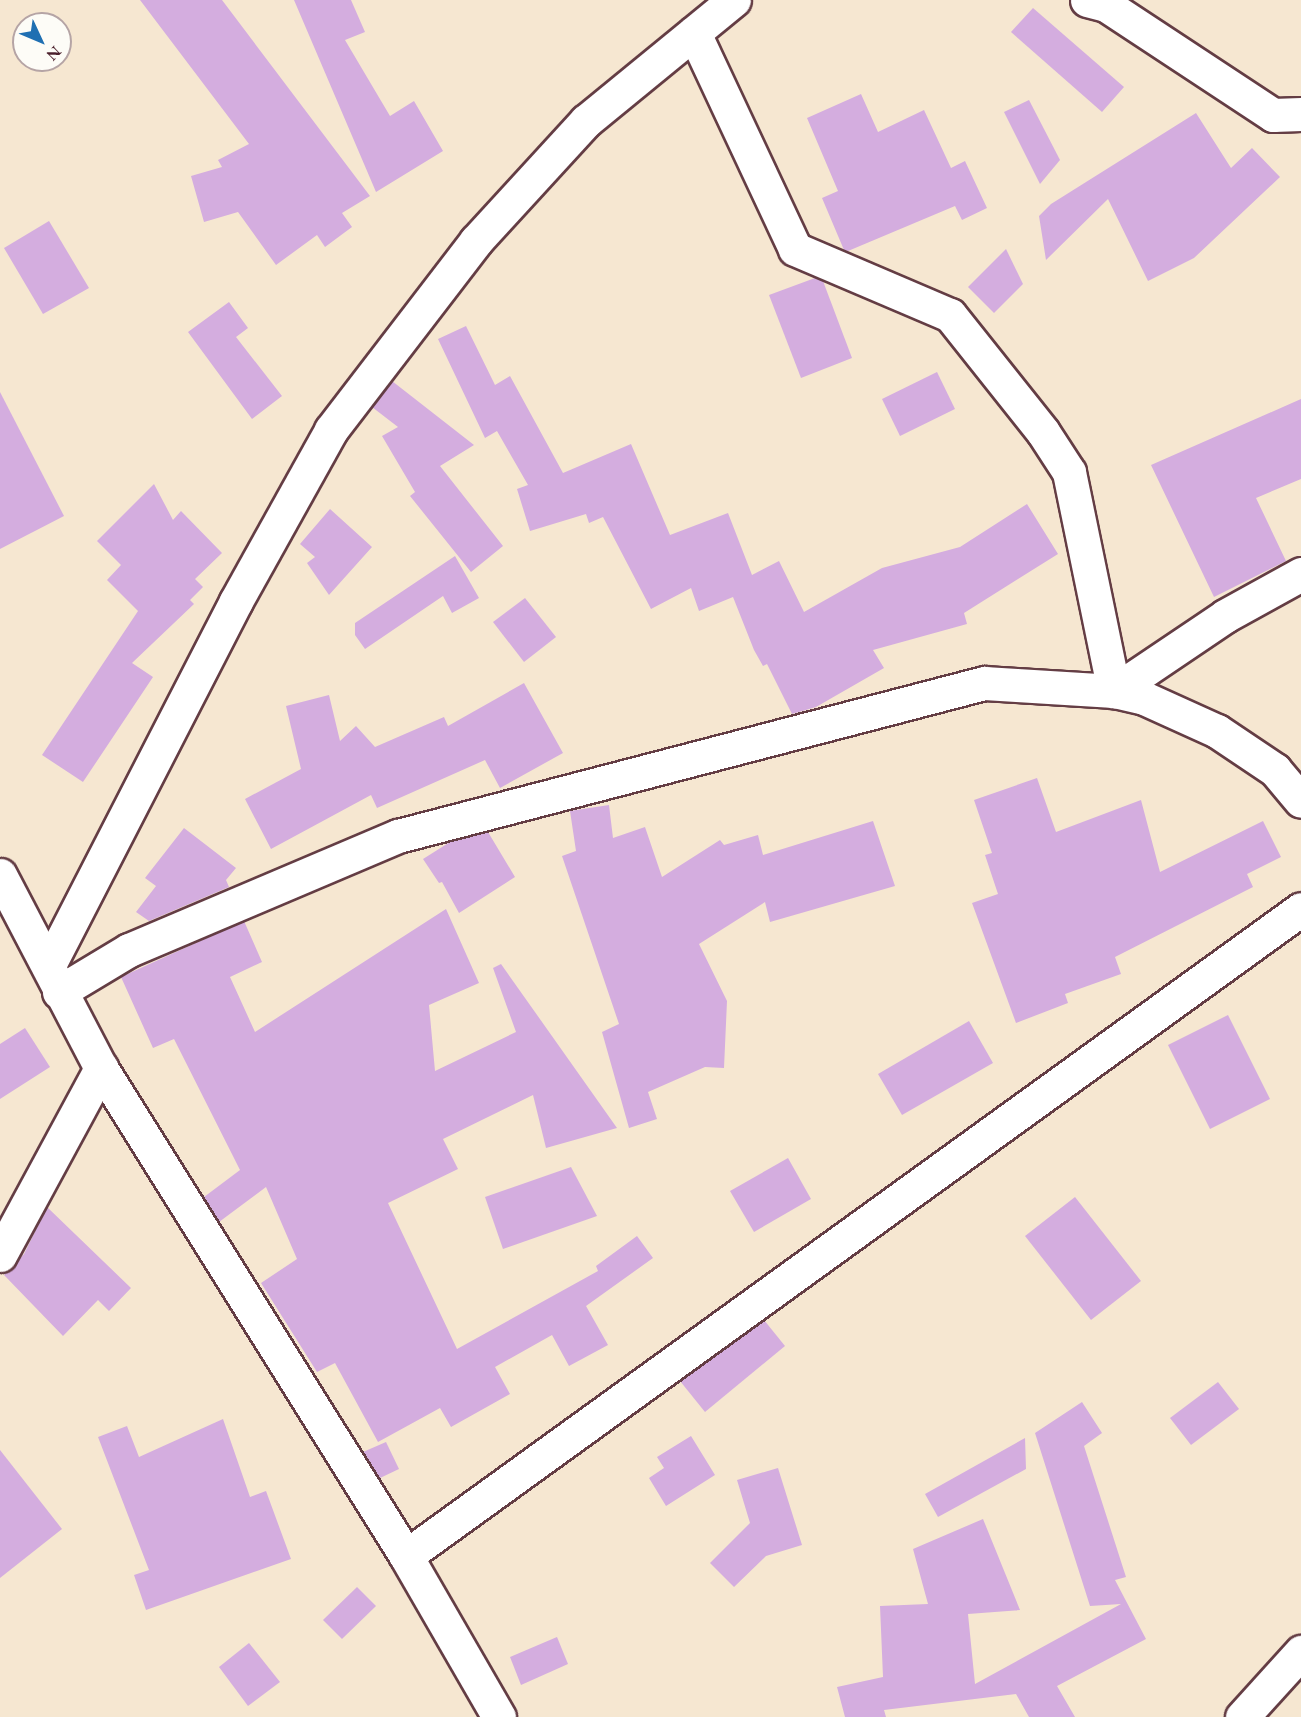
<!DOCTYPE html>
<html>
<head>
<meta charset="utf-8">
<style>
	body { margin:0 }
	#map { position:relative; width:1301px; height:1717px; overflow:hidden; background:#f6e7d1; font-family:"EB Garamond",serif }
	div>[style] { position:absolute }
	.building>* { inset:0; background:#d4addf }
	.roads { filter:drop-shadow(2px 0 #643d44) drop-shadow(-2px 0 #643d44) drop-shadow(0 2px #643d44) drop-shadow(0 -2px #643d44) }
	.minor>* { height:33px; margin:-16.5px; padding:0 16.5px; transform-origin:16.5px; border-radius:16.5px; background:#fff }
	span { translate:-50% -50%; white-space:nowrap; text-align:center; line-height:1.15; -webkit-text-stroke:5px #fdfcf7; paint-order:stroke }
	.north { position:absolute; left:12px; top:12px; width:60px; height:60px; box-sizing:border-box; background:#fdfcf7; border:2px solid #b5a4a5; border-radius:50%; rotate:134deg; font-size:16px; font-weight:700; line-height:24px; text-align:center; color:#4a1f2b }
	.north::after { content:''; display:block; margin:auto; width:21px; height:27px; background:#1f6fb2; clip-path:polygon(50% 0,100% 100%,50% 72%,0 100%) }
</style>
</head>
<body>
<div id="map">
	<div class="building">
		<div style="clip-path:polygon(140px 0,222px 0,370px 196px,342px 213px,352px 227px,325px 247px,317px 235px,276px 265px,238px 212px,204px 222px,191px 176px,222px 167px,218px 160px,249px 144px)"></div>
		<div style="clip-path:polygon(294px 0,351px 0,365px 32px,345px 40px,390px 116px,414px 101px,443px 151px,376px 192px)"></div>
		<div style="clip-path:polygon(1033px 8px,1124px 87px,1102px 112px,1011px 32px)"></div>
		<div style="clip-path:polygon(861px 94px,878px 132px,924px 110px,951px 168px,965px 161px,987px 208px,962px 220px,955px 206px,848px 251px,844px 250px,822px 198px,838px 191px,807px 118px)"></div>
		<div style="clip-path:polygon(1029px 100px,1060px 160px,1040px 184px,1004px 112px)"></div>
		<div style="clip-path:polygon(1196px 113px,1231px 168px,1252px 148px,1280px 177px,1194px 258px,1148px 281px,1108px 199px,1046px 260px,1039px 216px,1051px 204px)"></div>
		<div style="clip-path:polygon(49px 221px,89px 288px,43px 314px,4px 248px)"></div>
		<div style="clip-path:polygon(1006px 249px,1023px 284px,994px 313px,968px 287px)"></div>
		<div style="clip-path:polygon(815px 278px,823px 281px,852px 358px,801px 378px,769px 295px)"></div>
		<div style="clip-path:polygon(229px 302px,248px 328px,236px 337px,282px 396px,252px 419px,188px 332px)"></div>
		<div style="clip-path:polygon(466px 326px,495px 385px,510px 376px,563px 473px,631px 444px,670px 535px,728px 513px,752px 575px,779px 561px,804px 612px,882px 568px,960px 547px,1027px 504px,1058px 554px,964px 613px,967px 624px,873px 650px,884px 668px,816px 707px,792px 714px,767px 664px,763px 666px,754px 650px,733px 597px,699px 611px,691px 588px,651px 609px,603px 517px,589px 523px,586px 514px,530px 531px,517px 489px,528px 485px,497px 431px,485px 438px,438px 339px)"></div>
		<div style="clip-path:polygon(937px 372px,955px 409px,900px 436px,882px 399px)"></div>
		<div style="clip-path:polygon(392px 381px,474px 445px,440px 466px,503px 546px,471px 572px,410px 496px,415px 492px,382px 436px,398px 427px,372px 407px)"></div>
		<div style="clip-path:polygon(0 392px,64px 516px,0 549px)"></div>
		<div style="clip-path:polygon(1301px 399px,1301px 479px,1256px 498px,1286px 561px,1214px 597px,1151px 465px)"></div>
		<div style="clip-path:polygon(154px 484px,173px 520px,181px 511px,222px 553px,195px 579px,203px 587px,190px 600px,194px 604px,132px 663px,153px 677px,83px 782px,42px 755px,138px 611px,107px 580px,121px 565px,97px 541px)"></div>
		<div style="clip-path:polygon(330px 509px,372px 547px,329px 595px,307px 563px,315px 557px,300px 544px)"></div>
		<div style="clip-path:polygon(455px 556px,479px 598px,452px 613px,443px 596px,365px 649px,355px 635px,355px 623px)"></div>
		<div style="clip-path:polygon(525px 598px,556px 637px,524px 662px,493px 622px)"></div>
		<div style="clip-path:polygon(524px 683px,563px 753px,500px 788px,485px 760px,377px 808px,371px 795px,271px 849px,245px 799px,301px 769px,286px 706px,329px 695px,340px 741px,356px 726px,375px 747px,444px 717px,448px 726px)"></div>
		<div style="clip-path:polygon(1037px 778px,1056px 832px,1141px 800px,1160px 872px,1263px 821px,1281px 857px,1247px 874px,1253px 887px,1115px 957px,1121px 974px,1065px 994px,1068px 1003px,1016px 1023px,972px 903px,998px 894px,985px 855px,992px 853px,974px 800px)"></div>
		<div style="clip-path:polygon(609px 805px,613px 838px,645px 827px,662px 877px,720px 840px,724px 845px,758px 835px,763px 855px,873px 821px,895px 886px,770px 922px,765px 902px,699px 944px,727px 1001px,724px 1068px,705px 1067px,648px 1092px,657px 1119px,629px 1128px,602px 1032px,619px 1024px,562px 856px,576px 851px,570px 811px)"></div>
		<div style="clip-path:polygon(184px 828px,236px 868px,226px 880px,229px 887px,149px 921px,136px 912px,156px 886px,145px 878px)"></div>
		<div style="clip-path:polygon(488px 832px,515px 877px,459px 913px,442px 882px,439px 883px,423px 859px,450px 842px)"></div>
		<div style="clip-path:polygon(446px 909px,479px 983px,429px 1005px,435px 1071px,516px 1032px,493px 968px,501px 964px,617px 1128px,546px 1148px,533px 1095px,443px 1139px,458px 1169px,388px 1203px,457px 1349px,598px 1271px,596px 1266px,637px 1236px,653px 1258px,586px 1306px,608px 1345px,569px 1366px,552px 1335px,495px 1367px,510px 1394px,451px 1427px,440px 1408px,378px 1442px,335px 1363px,317px 1372px,261px 1283px,297px 1259px,266px 1187px,219px 1222px,204px 1197px,240px 1170px,174px 1039px,153px 1048px,121px 977px,244px 921px,262px 962px,230px 977px,255px 1032px)"></div>
		<div style="clip-path:polygon(1228px 1015px,1270px 1099px,1210px 1129px,1168px 1045px)"></div>
		<div style="clip-path:polygon(969px 1021px,993px 1063px,902px 1115px,878px 1074px)"></div>
		<div style="clip-path:polygon(25px 1028px,50px 1067px,0 1099px,0 1044px)"></div>
		<div style="clip-path:polygon(788px 1158px,811px 1199px,754px 1232px,730px 1191px)"></div>
		<div style="clip-path:polygon(571px 1167px,597px 1216px,503px 1249px,485px 1197px)"></div>
		<div style="clip-path:polygon(1075px 1197px,1141px 1281px,1091px 1320px,1025px 1236px)"></div>
		<div style="clip-path:polygon(47px 1207px,131px 1288px,109px 1311px,98px 1300px,63px 1336px,4px 1275px,24px 1254px)"></div>
		<div style="clip-path:polygon(764px 1320px,785px 1346px,705px 1412px,680px 1381px)"></div>
		<div style="clip-path:polygon(1218px 1382px,1239px 1409px,1191px 1445px,1170px 1418px)"></div>
		<div style="clip-path:polygon(1082px 1402px,1102px 1433px,1084px 1446px,1126px 1577px,1115px 1580px,1146px 1639px,1057px 1686px,1075px 1717px,1029px 1717px,1016px 1694px,884px 1710px,886px 1717px,845px 1717px,837px 1687px,883px 1677px,880px 1606px,928px 1604px,913px 1549px,983px 1519px,1020px 1610px,968px 1614px,975px 1684px,1121px 1604px,1090px 1606px,1035px 1433px)"></div>
		<div style="clip-path:polygon(223px 1419px,250px 1497px,266px 1491px,291px 1559px,146px 1610px,134px 1575px,149px 1570px,98px 1437px,127px 1426px,139px 1457px)"></div>
		<div style="clip-path:polygon(691px 1436px,715px 1475px,666px 1506px,649px 1478px,664px 1468px,657px 1457px)"></div>
		<div style="clip-path:polygon(1025px 1438px,1026px 1469px,938px 1517px,925px 1494px)"></div>
		<div style="clip-path:polygon(386px 1442px,399px 1469px,380px 1478px,363px 1452px)"></div>
		<div style="clip-path:polygon(0 1450px,62px 1529px,0 1578px)"></div>
		<div style="clip-path:polygon(778px 1468px,802px 1545px,766px 1556px,734px 1587px,710px 1563px,750px 1523px,737px 1480px)"></div>
		<div style="clip-path:polygon(357px 1587px,376px 1606px,342px 1639px,323px 1620px)"></div>
		<div style="clip-path:polygon(557px 1637px,568px 1664px,521px 1685px,510px 1657px)"></div>
		<div style="clip-path:polygon(249px 1643px,280px 1682px,248px 1706px,219px 1667px)"></div>
	</div>
	<div class="roads">
		<div class="minor">
			<div style="left:1087px;top:0;width:20px;rotate:15deg"></div>
			<div style="left:1106px;top:5px;width:200px;rotate:33.4deg"></div>
			<div style="left:1273px;top:115px;width:28px;rotate:-2deg"></div>
			<div style="left:694px;top:33px;width:238px;rotate:64.9deg"></div>
			<div style="left:795px;top:249px;width:168px;rotate:23.1deg"></div>
			<div style="left:950px;top:315px;width:149px;rotate:51.5deg"></div>
			<div style="left:1043px;top:432px;width:48px;rotate:57deg"></div>
			<div style="left:1069px;top:472px;width:224px;rotate:78.4deg"></div>
			<div style="left:1114px;top:691px;width:134px;rotate:-34deg"></div>
			<div style="left:1225px;top:616px;width:87px;rotate:-28.9deg"></div>
			<div style="left:0;top:875px;width:218px;rotate:62.4deg"></div>
			<div style="left:101px;top:1068px;width:575px;rotate:57.99deg"></div>
			<div style="left:406px;top:1556px;width:186px;rotate:60deg"></div>
			<div style="left:49px;top:965px;width:409px;rotate:-62.8deg"></div>
			<div style="left:236px;top:601px;width:196px;rotate:-60.9deg"></div>
			<div style="left:331px;top:430px;width:238px;rotate:-52.5deg"></div>
			<div style="left:476px;top:241px;width:163px;rotate:-47.5deg"></div>
			<div style="left:586px;top:121px;width:191px;rotate:-39.3deg"></div>
			<div style="left:59px;top:992px;width:82px;rotate:-31deg"></div>
			<div style="left:129px;top:950px;width:292px;rotate:-23deg"></div>
			<div style="left:398px;top:836px;width:606px;rotate:-14.63deg"></div>
			<div style="left:984px;top:683px;width:130px;rotate:3.5deg"></div>
			<div style="left:1114px;top:691px;width:31px;rotate:13deg"></div>
			<div style="left:1144px;top:698px;width:80px;rotate:24.3deg"></div>
			<div style="left:1217px;top:731px;width:70px;rotate:33.9deg"></div>
			<div style="left:1275px;top:770px;width:40px;rotate:50deg"></div>
			<div style="left:0;top:1255px;width:213px;rotate:-61.6deg"></div>
			<div style="left:406px;top:1556px;width:1104px;rotate:-35.86deg"></div>
			<div style="left:1242px;top:1717px;width:88px;rotate:-47.8deg"></div>
		</div>
	</div>
	<div class="north">N</div>
</div>
</body>
</html>
